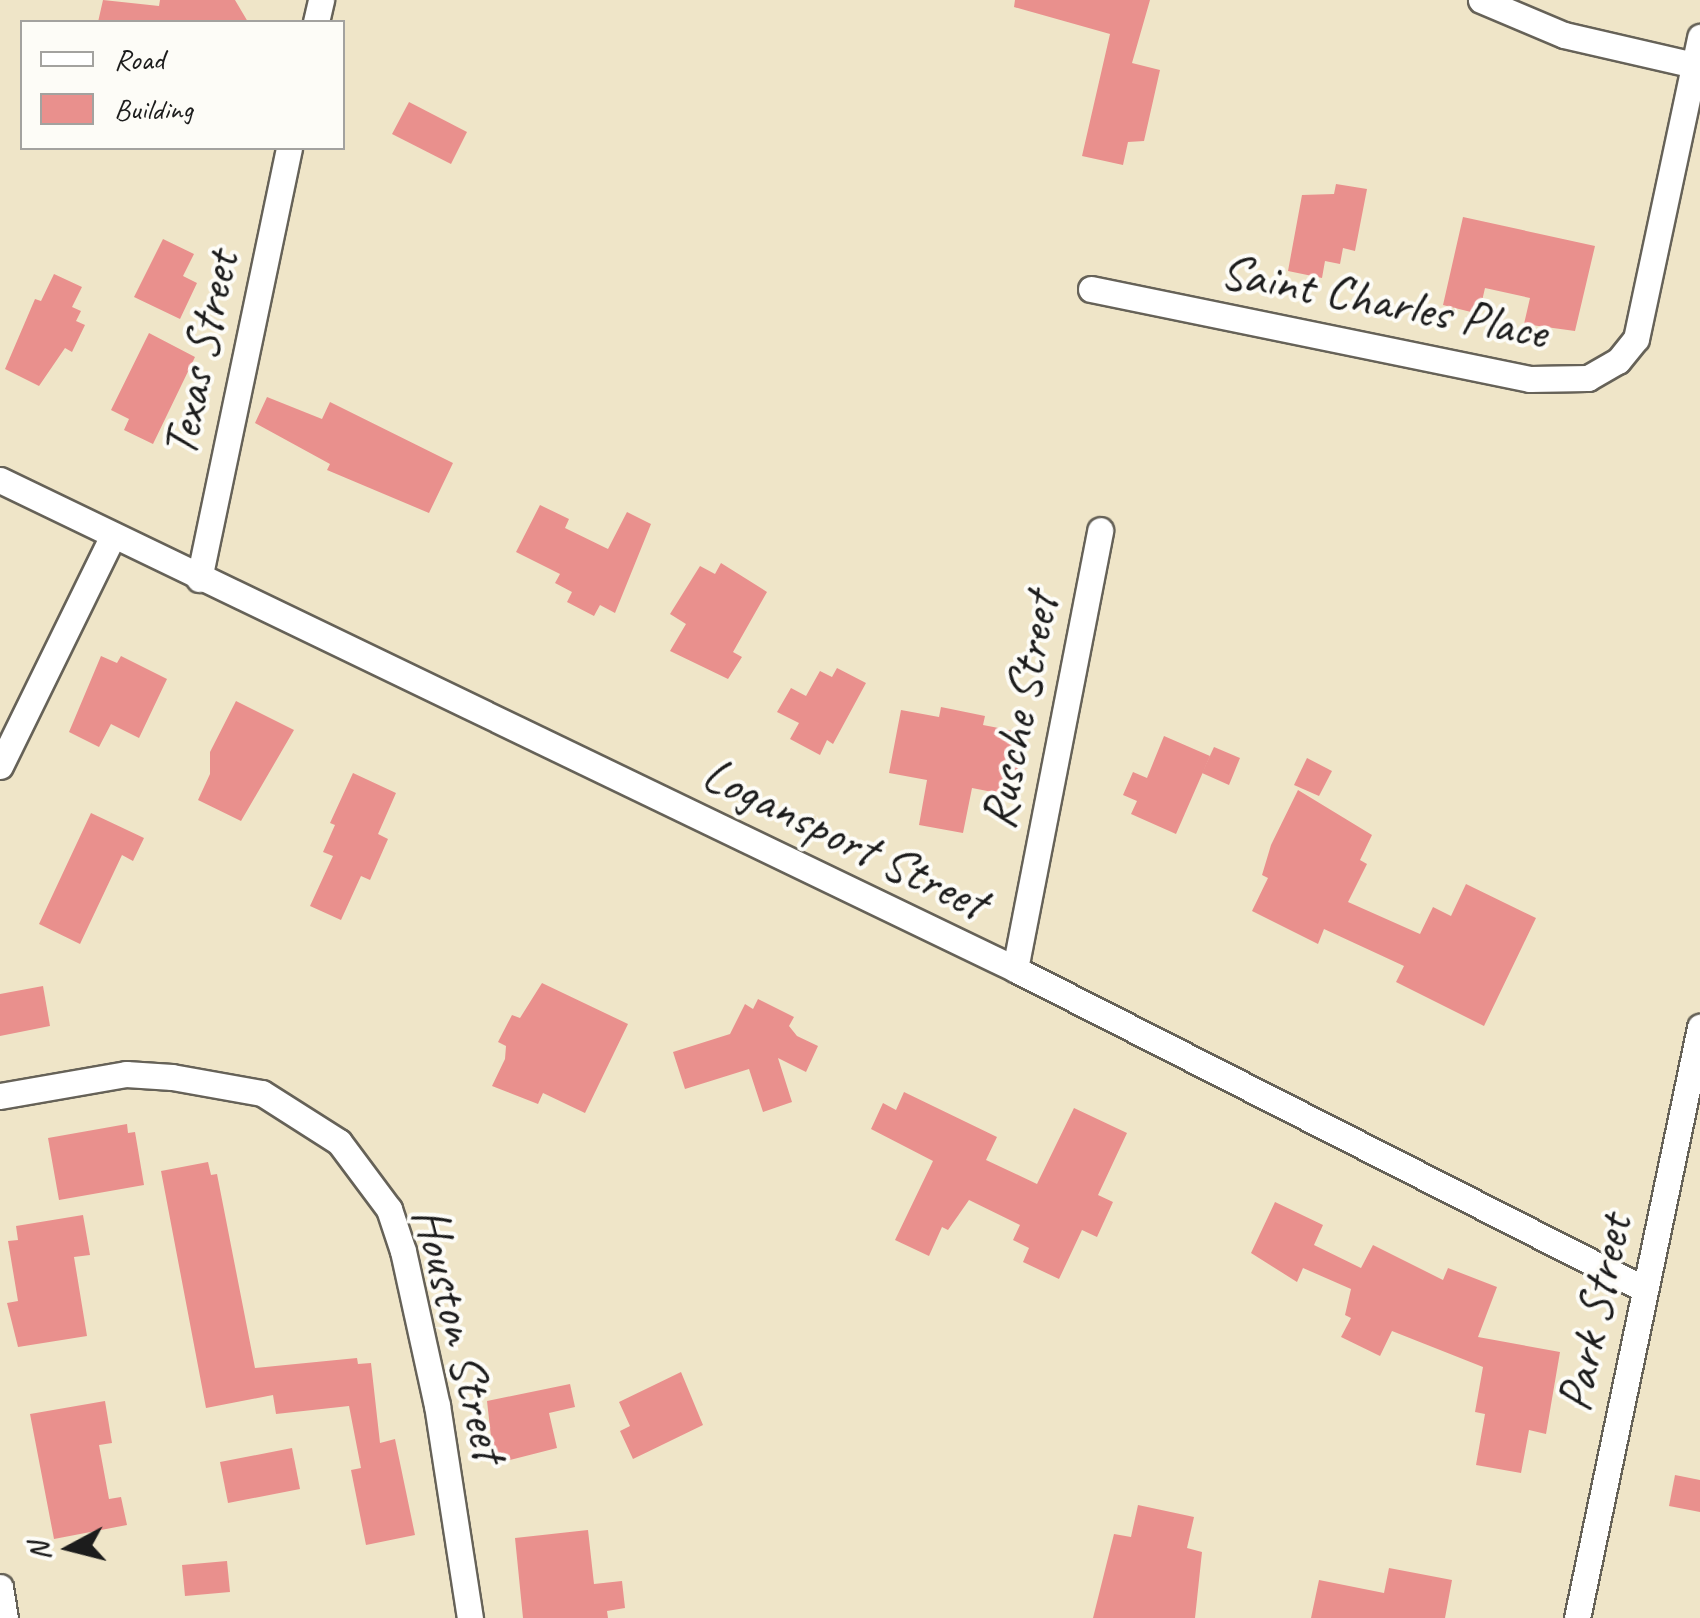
<!DOCTYPE html>
<html>
<head>
<meta charset="utf-8">
<style>
	body { margin:0 }
	#map { position:relative; width:1700px; height:1618px; overflow:hidden; background:#efe5c8; font-family:Caveat,sans-serif }
	div>[style] { position:absolute }
	.building>* { inset:0; background:#e9908d }
	.roads { filter:drop-shadow(2px 0 #666258) drop-shadow(-2px 0 #666258) drop-shadow(0 2px #666258) drop-shadow(0 -2px #666258) }
	.minor>* { height:25px; margin:-12.5px; padding:0 12.5px; transform-origin:12.5px; border-radius:12.5px; background:#fff }
	span { translate:-50% -50%; white-space:nowrap; text-align:center; line-height:1.15; -webkit-text-stroke:8px #fdfcf7; paint-order:stroke }
	.street-label { font-size:50px; color:#1c1c1c }
	.legend { position:absolute; left:20px; top:20px; width:325px; height:130px; box-sizing:border-box; background:#fdfcf7; border:2px solid #a3a29f; margin:0; padding:12px 18px; list-style:none; font-size:30px; color:#1c1c1c }
	.legend li { display:flex; align-items:center; gap:20px; height:50px }
	.legend b { width:50px; border:2px solid #a3a29f }
	.north { position:absolute; left:20px; top:1498px; width:100px; height:100px; -webkit-text-stroke:8px #fdfcf7; paint-order:stroke; rotate:263deg; font-size:28px; font-weight:700; line-height:40px; text-align:center; color:#1c1c1c }
	.north::after { content:''; display:block; margin:auto; width:35px; height:45px; background:#1c1c1c; clip-path:polygon(50% 0,100% 100%,50% 72%,0 100%) }
</style>
</head>
<body>
<div id="map">
	<div class="building">
		<div style="clip-path:polygon(103px 0,159px 6px,160px 0,235px 0,248px 22px,98px 22px)"></div>
		<div style="clip-path:polygon(1015px 0,1150px 0,1132px 63px,1160px 70px,1144px 141px,1128px 142px,1123px 165px,1082px 156px,1110px 34px,1014px 7px)"></div>
		<div style="clip-path:polygon(409px 102px,467px 132px,451px 164px,392px 134px)"></div>
		<div style="clip-path:polygon(1336px 184px,1367px 189px,1355px 251px,1343px 248px,1340px 264px,1325px 261px,1322px 278px,1288px 271px,1302px 195px,1334px 194px)"></div>
		<div style="clip-path:polygon(1463px 217px,1595px 246px,1575px 331px,1524px 324px,1530px 298px,1485px 288px,1479px 314px,1443px 305px)"></div>
		<div style="clip-path:polygon(163px 239px,194px 254px,183px 276px,197px 283px,180px 319px,134px 297px)"></div>
		<div style="clip-path:polygon(54px 274px,82px 287px,72px 307px,81px 311px,76px 321px,85px 325px,72px 352px,65px 348px,39px 386px,5px 369px,35px 299px,41px 301px)"></div>
		<div style="clip-path:polygon(149px 333px,195px 357px,153px 444px,124px 430px,129px 419px,111px 410px)"></div>
		<div style="clip-path:polygon(267px 397px,322px 419px,330px 402px,453px 463px,429px 513px,327px 470px,330px 464px,255px 423px)"></div>
		<div style="clip-path:polygon(540px 505px,569px 519px,565px 528px,608px 549px,627px 512px,651px 524px,615px 613px,600px 605px,594px 616px,567px 602px,572px 592px,555px 583px,560px 574px,516px 552px)"></div>
		<div style="clip-path:polygon(721px 563px,767px 592px,733px 652px,742px 657px,728px 679px,670px 651px,686px 624px,670px 614px,700px 566px,715px 574px)"></div>
		<div style="clip-path:polygon(101px 656px,117px 663px,121px 656px,167px 679px,139px 738px,111px 724px,99px 747px,69px 732px)"></div>
		<div style="clip-path:polygon(837px 668px,866px 683px,833px 744px,827px 740px,820px 755px,790px 739px,799px 723px,777px 712px,791px 688px,806px 696px,820px 671px,832px 677px)"></div>
		<div style="clip-path:polygon(236px 701px,294px 730px,241px 821px,198px 800px,210px 774px,210px 752px)"></div>
		<div style="clip-path:polygon(941px 707px,985px 716px,983px 725px,1024px 733px,1013px 796px,972px 788px,963px 833px,919px 825px,927px 780px,889px 773px,901px 710px,939px 717px)"></div>
		<div style="clip-path:polygon(1164px 736px,1210px 756px,1176px 834px,1131px 814px,1137px 801px,1123px 795px,1133px 772px,1147px 778px)"></div>
		<div style="clip-path:polygon(1214px 747px,1240px 758px,1229px 785px,1202px 773px)"></div>
		<div style="clip-path:polygon(1307px 758px,1332px 771px,1319px 796px,1294px 785px)"></div>
		<div style="clip-path:polygon(353px 773px,396px 793px,378px 834px,388px 839px,370px 880px,361px 876px,341px 920px,310px 906px,333px 856px,323px 852px,335px 825px,330px 823px)"></div>
		<div style="clip-path:polygon(1298px 790px,1372px 835px,1360px 860px,1367px 864px,1348px 902px,1420px 934px,1433px 907px,1451px 916px,1466px 884px,1536px 918px,1484px 1026px,1396px 982px,1404px 966px,1324px 929px,1318px 944px,1252px 911px,1268px 878px,1262px 875px,1271px 845px)"></div>
		<div style="clip-path:polygon(91px 813px,144px 838px,133px 861px,122px 855px,80px 944px,39px 924px)"></div>
		<div style="clip-path:polygon(542px 983px,628px 1024px,585px 1113px,543px 1093px,538px 1104px,492px 1086px,505px 1059px,506px 1046px,498px 1042px,512px 1015px,520px 1018px)"></div>
		<div style="clip-path:polygon(43px 986px,50px 1026px,0 1036px,0 994px)"></div>
		<div style="clip-path:polygon(758px 999px,794px 1017px,789px 1026px,797px 1036px,818px 1046px,806px 1072px,778px 1058px,792px 1102px,763px 1112px,749px 1069px,685px 1089px,673px 1052px,730px 1034px,745px 1004px,753px 1009px)"></div>
		<div style="clip-path:polygon(904px 1092px,997px 1137px,986px 1160px,1037px 1184px,1074px 1108px,1127px 1133px,1098px 1195px,1113px 1202px,1097px 1237px,1082px 1230px,1059px 1279px,1023px 1262px,1029px 1248px,1013px 1240px,1020px 1225px,969px 1200px,948px 1230px,942px 1227px,929px 1256px,895px 1240px,933px 1161px,871px 1129px,883px 1103px,896px 1110px)"></div>
		<div style="clip-path:polygon(127px 1124px,128px 1133px,135px 1132px,144px 1185px,59px 1200px,48px 1138px)"></div>
		<div style="clip-path:polygon(208px 1162px,211px 1175px,217px 1174px,255px 1368px,357px 1358px,358px 1364px,371px 1363px,380px 1443px,395px 1439px,415px 1535px,366px 1545px,351px 1470px,361px 1468px,349px 1406px,276px 1414px,273px 1395px,206px 1408px,161px 1171px)"></div>
		<div style="clip-path:polygon(1275px 1202px,1323px 1225px,1314px 1245px,1361px 1268px,1373px 1245px,1443px 1280px,1448px 1268px,1497px 1287px,1478px 1337px,1560px 1352px,1546px 1434px,1529px 1430px,1521px 1473px,1476px 1465px,1485px 1414px,1475px 1412px,1483px 1367px,1392px 1331px,1380px 1356px,1341px 1337px,1351px 1318px,1345px 1315px,1351px 1289px,1303px 1268px,1297px 1282px,1251px 1253px)"></div>
		<div style="clip-path:polygon(83px 1215px,90px 1255px,74px 1257px,87px 1336px,18px 1347px,7px 1303px,18px 1301px,8px 1241px,18px 1240px,16px 1226px)"></div>
		<div style="clip-path:polygon(681px 1372px,703px 1425px,633px 1459px,620px 1431px,630px 1426px,619px 1402px)"></div>
		<div style="clip-path:polygon(570px 1384px,575px 1407px,549px 1413px,557px 1448px,494px 1464px,487px 1401px)"></div>
		<div style="clip-path:polygon(105px 1401px,112px 1443px,99px 1445px,109px 1499px,121px 1497px,127px 1525px,54px 1539px,30px 1414px)"></div>
		<div style="clip-path:polygon(292px 1448px,300px 1489px,228px 1503px,220px 1462px)"></div>
		<div style="clip-path:polygon(1675px 1475px,1700px 1480px,1700px 1512px,1669px 1506px)"></div>
		<div style="clip-path:polygon(1138px 1505px,1194px 1517px,1187px 1548px,1202px 1552px,1195px 1618px,1093px 1618px,1114px 1534px,1131px 1537px)"></div>
		<div style="clip-path:polygon(588px 1530px,594px 1584px,622px 1581px,625px 1608px,607px 1611px,608px 1618px,523px 1618px,515px 1538px)"></div>
		<div style="clip-path:polygon(227px 1561px,230px 1592px,185px 1596px,182px 1565px)"></div>
		<div style="clip-path:polygon(1389px 1568px,1452px 1580px,1445px 1618px,1311px 1618px,1319px 1580px,1384px 1593px)"></div>
	</div>
	<div class="roads">
		<div class="minor">
			<div style="left:1481px;top:0;width:90px;rotate:22.9deg"></div>
			<div style="left:1564px;top:35px;width:133px;rotate:13deg"></div>
			<div style="left:316px;top:22px;width:23px;rotate:-77deg"></div>
			<div style="left:1091px;top:289px;width:448px;rotate:11.6deg"></div>
			<div style="left:1530px;top:379px;width:58px;rotate:-1deg"></div>
			<div style="left:1588px;top:378px;width:34px;rotate:-30deg"></div>
			<div style="left:1618px;top:361px;width:28px;rotate:-51deg"></div>
			<div style="left:1636px;top:339px;width:309px;rotate:-78deg"></div>
			<div style="left:0;top:480px;width:1127px;rotate:25.72deg"></div>
			<div style="left:1015px;top:969px;width:706px;rotate:26.96deg"></div>
			<div style="left:199px;top:579px;width:440px;rotate:-78.2deg"></div>
			<div style="left:0;top:766px;width:257px;rotate:-63.9deg"></div>
			<div style="left:1015px;top:969px;width:447px;rotate:-79deg"></div>
			<div style="left:0;top:1096px;width:128px;rotate:-9.9deg"></div>
			<div style="left:126px;top:1074px;width:46px;rotate:3.7deg"></div>
			<div style="left:172px;top:1077px;width:91px;rotate:10.1deg"></div>
			<div style="left:262px;top:1093px;width:91px;rotate:32.5deg"></div>
			<div style="left:339px;top:1142px;width:84px;rotate:53.3deg"></div>
			<div style="left:389px;top:1209px;width:44px;rotate:71.6deg"></div>
			<div style="left:403px;top:1251px;width:158px;rotate:77.6deg"></div>
			<div style="left:437px;top:1405px;width:216px;rotate:81.2deg"></div>
			<div style="left:0;top:1587px;width:31px;rotate:81deg"></div>
			<div style="left:1577px;top:1618px;width:604px;rotate:-78.24deg"></div>
		</div>
	</div>
	<div class="street-label">
		<span style="left:1384px;top:301px;rotate:11deg">Saint Charles Place</span>
		<span style="left:200px;top:354px;rotate:-78deg">Texas Street</span>
		<span style="left:1019px;top:711px;rotate:-79deg">Rusche Street</span>
		<span style="left:845px;top:838px;rotate:26deg">Logansport Street</span>
		<span style="left:1594px;top:1313px;rotate:-78deg">Park Street</span>
		<span style="left:460px;top:1334px;rotate:76deg">Houston Street</span>
	</div>
	<ul class="legend">
	<li><b style="height:12px;background:#fff"></b>Road</li>
	<li><b style="height:28px;background:#e9908d"></b>Building</li>
	</ul>
	<div class="north">N</div>
</div>
</body>
</html>
